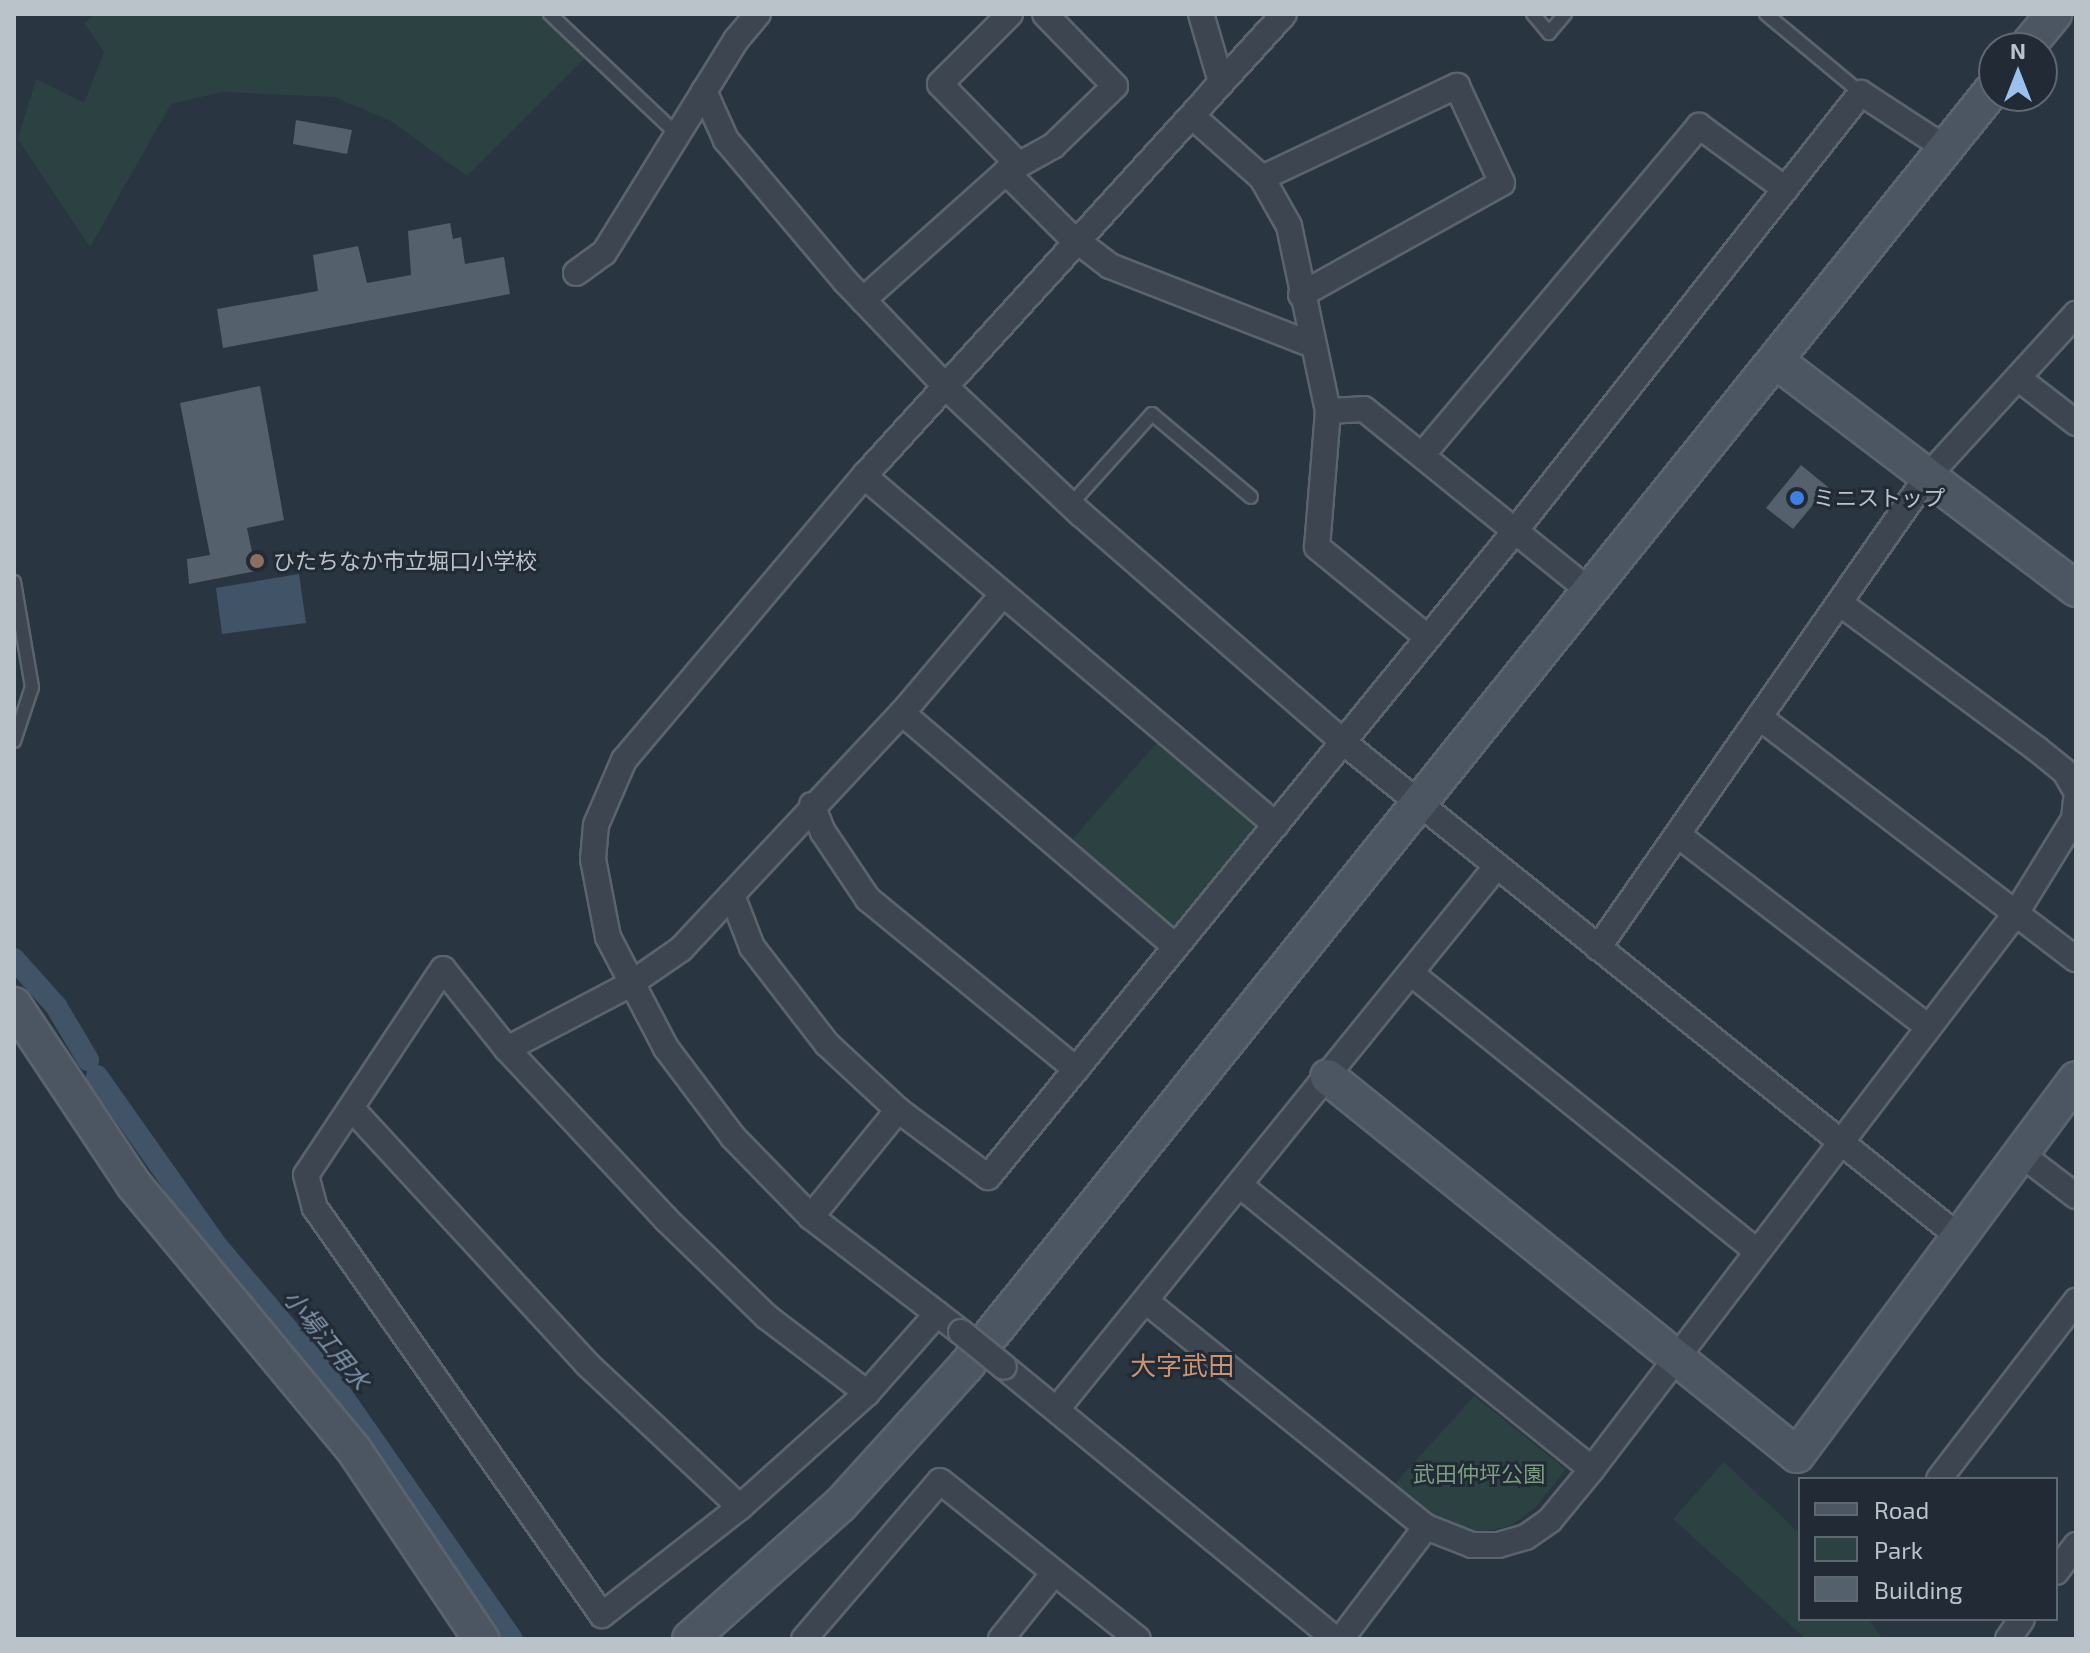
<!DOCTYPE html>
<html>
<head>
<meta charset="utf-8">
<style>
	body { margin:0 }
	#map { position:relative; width:2090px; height:1653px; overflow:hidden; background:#293540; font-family:"Exo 2","Noto Sans JP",sans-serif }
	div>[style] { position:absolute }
	.green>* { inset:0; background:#2c4242 }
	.water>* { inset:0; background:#415467 }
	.canal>* { height:22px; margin:-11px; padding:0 11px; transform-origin:11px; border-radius:11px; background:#415467 }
	.building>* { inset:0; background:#55606d }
	.roads { filter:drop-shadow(2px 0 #5b646d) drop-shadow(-2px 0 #5b646d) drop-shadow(0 2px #5b646d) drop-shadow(0 -2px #5b646d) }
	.lane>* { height:12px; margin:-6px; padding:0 6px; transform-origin:6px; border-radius:6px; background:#3d4650 }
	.street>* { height:24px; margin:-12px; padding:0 12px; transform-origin:12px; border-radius:12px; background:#3d4650 }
	.secondary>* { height:34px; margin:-17px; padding:0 17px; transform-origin:17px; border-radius:17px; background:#4c5663 }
	.bridges { filter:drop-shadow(2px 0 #5b646d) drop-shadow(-2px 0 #5b646d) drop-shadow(0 2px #5b646d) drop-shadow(0 -2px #5b646d) }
	.street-bridge>* { height:24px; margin:-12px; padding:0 12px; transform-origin:12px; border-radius:12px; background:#3d4650 }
	.dots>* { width:22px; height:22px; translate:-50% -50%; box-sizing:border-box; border:4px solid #222b35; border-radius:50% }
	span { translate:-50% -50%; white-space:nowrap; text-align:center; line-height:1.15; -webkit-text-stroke:6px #222b35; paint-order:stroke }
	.poi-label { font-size:22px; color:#bac2ca }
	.left { translate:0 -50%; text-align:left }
	.park-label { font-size:22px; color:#7b9e80 }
	.water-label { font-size:24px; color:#7e94aa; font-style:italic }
	.quarter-label { font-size:26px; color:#cc9373 }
	.frame { position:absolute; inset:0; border:16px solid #bac2ca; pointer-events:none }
	.legend { position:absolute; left:1798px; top:1477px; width:260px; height:144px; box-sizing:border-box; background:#222b35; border:2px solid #5f6771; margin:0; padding:10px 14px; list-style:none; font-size:24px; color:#bac2ca }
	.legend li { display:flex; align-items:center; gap:16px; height:40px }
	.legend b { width:40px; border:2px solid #5f6771 }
	.north { position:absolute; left:1978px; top:32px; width:80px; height:80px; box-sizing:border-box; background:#222b35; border:2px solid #5f6771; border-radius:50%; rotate:0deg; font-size:22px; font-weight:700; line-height:32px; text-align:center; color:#bac2ca }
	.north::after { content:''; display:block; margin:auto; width:28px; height:36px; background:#9bc1ef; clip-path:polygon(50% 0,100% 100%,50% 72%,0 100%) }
</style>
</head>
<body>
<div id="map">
	<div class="green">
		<div style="clip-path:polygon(96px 14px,541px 14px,585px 58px,467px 176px,391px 121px,334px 97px,222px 92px,171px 104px,90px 247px,18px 139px,36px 79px,84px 103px,104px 52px,84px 23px)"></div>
		<div style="clip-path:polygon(1161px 738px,1261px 824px,1180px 928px,1168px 927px,1070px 842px)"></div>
		<div style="clip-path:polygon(1474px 1396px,1566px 1469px,1536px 1507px,1510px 1526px,1478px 1533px,1428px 1517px,1390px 1489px)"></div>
		<div style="clip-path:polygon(1724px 1462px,1800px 1534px,1800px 1619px,1869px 1619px,1882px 1639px,1806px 1639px,1673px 1519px)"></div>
	</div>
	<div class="water">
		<div style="clip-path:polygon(299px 574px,306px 623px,222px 634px,216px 588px)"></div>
	</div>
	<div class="canal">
		<div style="left:14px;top:959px;width:63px;rotate:48.2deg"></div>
		<div style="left:56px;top:1006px;width:63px;rotate:59.3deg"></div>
		<div style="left:97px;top:1076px;width:208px;rotate:54.8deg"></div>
		<div style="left:217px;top:1246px;width:181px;rotate:49.7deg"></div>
		<div style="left:334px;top:1384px;width:311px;rotate:55.1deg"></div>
	</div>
	<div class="building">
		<div style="clip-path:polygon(296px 120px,352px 130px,347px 154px,293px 144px)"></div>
		<div style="clip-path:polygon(450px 223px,453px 239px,461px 237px,465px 264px,504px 257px,510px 294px,223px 348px,217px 309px,318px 291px,313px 255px,358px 246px,367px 283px,411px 275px,408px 231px)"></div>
		<div style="clip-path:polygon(260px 386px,284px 520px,247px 528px,256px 571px,189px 584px,187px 559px,210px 555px,180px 403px)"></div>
		<div style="clip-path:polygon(1801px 465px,1828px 487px,1793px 529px,1766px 508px)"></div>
	</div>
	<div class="roads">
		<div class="lane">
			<div style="left:550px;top:14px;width:175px;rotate:43.4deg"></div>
			<div style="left:1533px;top:14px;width:25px;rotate:50deg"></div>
			<div style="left:1549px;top:33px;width:25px;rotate:-50deg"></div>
			<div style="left:1766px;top:14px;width:124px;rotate:39.7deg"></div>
			<div style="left:1071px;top:504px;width:121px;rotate:-48deg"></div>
			<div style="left:1152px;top:414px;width:129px;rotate:40deg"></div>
			<div style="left:14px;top:582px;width:107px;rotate:80.3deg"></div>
			<div style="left:32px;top:687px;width:57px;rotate:108.4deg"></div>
		</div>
		<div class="street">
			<div style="left:1010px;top:14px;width:99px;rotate:135deg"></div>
			<div style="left:940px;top:84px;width:113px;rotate:45.7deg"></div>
			<div style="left:1201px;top:14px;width:71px;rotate:73.6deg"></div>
			<div style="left:1221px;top:82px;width:45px;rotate:130.5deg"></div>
			<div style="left:1192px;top:116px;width:94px;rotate:41.5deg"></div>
			<div style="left:1262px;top:178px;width:55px;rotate:60.6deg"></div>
			<div style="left:1289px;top:226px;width:189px;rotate:78.1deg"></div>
			<div style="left:1328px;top:411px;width:136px;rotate:94.6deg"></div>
			<div style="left:1317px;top:547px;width:142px;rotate:39.3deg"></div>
			<div style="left:704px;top:91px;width:54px;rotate:65.8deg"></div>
			<div style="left:726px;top:140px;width:185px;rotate:49.8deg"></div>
			<div style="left:845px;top:281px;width:155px;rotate:46.3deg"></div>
			<div style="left:952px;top:393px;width:177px;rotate:43.2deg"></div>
			<div style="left:1081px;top:514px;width:347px;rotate:41deg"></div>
			<div style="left:1343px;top:742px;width:790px;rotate:38.78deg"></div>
			<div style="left:1006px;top:172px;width:88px;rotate:45deg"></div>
			<div style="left:1068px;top:234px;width:53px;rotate:37.3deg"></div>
			<div style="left:1110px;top:266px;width:218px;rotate:21.3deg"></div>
			<div style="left:1262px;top:178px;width:216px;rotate:-25.3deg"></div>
			<div style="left:1457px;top:86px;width:107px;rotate:65.1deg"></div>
			<div style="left:1502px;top:183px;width:230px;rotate:150.9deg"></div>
			<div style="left:576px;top:273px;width:34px;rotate:-36deg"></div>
			<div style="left:604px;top:253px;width:251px;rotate:-58.2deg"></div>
			<div style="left:736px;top:40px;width:34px;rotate:-50deg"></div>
			<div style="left:863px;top:300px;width:192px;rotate:-41.8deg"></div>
			<div style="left:1006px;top:172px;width:54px;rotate:-29deg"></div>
			<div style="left:1053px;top:146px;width:86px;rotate:-44.1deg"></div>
			<div style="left:1115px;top:86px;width:100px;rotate:-134.2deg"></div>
			<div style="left:2018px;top:378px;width:73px;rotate:37.8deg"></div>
			<div style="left:1328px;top:411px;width:36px;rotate:-3deg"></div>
			<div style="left:1364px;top:409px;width:288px;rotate:38.9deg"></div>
			<div style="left:1423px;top:454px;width:429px;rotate:-49.9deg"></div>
			<div style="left:1699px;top:126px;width:107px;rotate:36.2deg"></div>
			<div style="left:864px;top:476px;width:540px;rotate:40.27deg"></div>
			<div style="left:1841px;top:604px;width:244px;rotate:36.5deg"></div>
			<div style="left:2037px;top:749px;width:36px;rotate:39deg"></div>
			<div style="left:2065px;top:772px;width:22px;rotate:60deg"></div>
			<div style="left:902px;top:713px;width:359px;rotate:40.5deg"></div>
			<div style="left:1759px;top:717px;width:399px;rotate:37.4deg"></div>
			<div style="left:812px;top:805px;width:29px;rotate:68deg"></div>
			<div style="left:823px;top:832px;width:81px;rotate:56.1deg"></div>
			<div style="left:868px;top:899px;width:269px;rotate:39.3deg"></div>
			<div style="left:1678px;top:835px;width:315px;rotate:37.5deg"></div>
			<div style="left:732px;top:895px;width:56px;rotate:69deg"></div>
			<div style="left:752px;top:947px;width:123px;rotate:52.3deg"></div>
			<div style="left:827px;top:1044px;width:97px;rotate:42.9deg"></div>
			<div style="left:898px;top:1110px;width:112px;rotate:36.7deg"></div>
			<div style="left:988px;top:1177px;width:834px;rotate:-50.79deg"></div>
			<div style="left:1515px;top:531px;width:558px;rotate:-51.69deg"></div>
			<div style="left:1861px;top:93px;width:100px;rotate:33.2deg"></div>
			<div style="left:1598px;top:948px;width:575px;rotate:-55.07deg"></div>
			<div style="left:1927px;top:477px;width:221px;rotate:-47.6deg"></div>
			<div style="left:1412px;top:974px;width:442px;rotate:38.8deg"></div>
			<div style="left:507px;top:1049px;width:138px;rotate:-27.7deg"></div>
			<div style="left:629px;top:985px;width:63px;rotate:-34.7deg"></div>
			<div style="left:681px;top:949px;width:323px;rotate:-46.9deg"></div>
			<div style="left:902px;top:713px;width:156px;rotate:-49.7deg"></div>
			<div style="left:352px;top:1109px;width:347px;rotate:47.3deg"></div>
			<div style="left:587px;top:1364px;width:209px;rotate:43.1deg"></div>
			<div style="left:2021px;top:1154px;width:69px;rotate:37.4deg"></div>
			<div style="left:1242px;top:1187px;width:449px;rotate:38.9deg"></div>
			<div style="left:811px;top:1217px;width:138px;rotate:-50.9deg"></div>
			<div style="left:1147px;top:1302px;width:358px;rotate:38.9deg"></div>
			<div style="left:1426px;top:1527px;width:49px;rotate:21.4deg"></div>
			<div style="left:1472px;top:1545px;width:26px"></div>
			<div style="left:1498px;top:1545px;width:29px;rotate:-16deg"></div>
			<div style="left:1526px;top:1537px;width:29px;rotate:-35deg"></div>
			<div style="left:1550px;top:1520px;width:66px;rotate:-50.5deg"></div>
			<div style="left:1592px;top:1469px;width:699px;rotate:-52.67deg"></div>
			<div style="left:2016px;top:913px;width:110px;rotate:-58.3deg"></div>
			<div style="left:2074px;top:819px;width:19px;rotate:-84deg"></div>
			<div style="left:961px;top:1332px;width:189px;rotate:-142.5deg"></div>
			<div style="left:811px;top:1217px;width:112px;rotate:-134.3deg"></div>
			<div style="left:733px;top:1137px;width:111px;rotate:-127deg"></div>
			<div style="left:666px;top:1048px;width:125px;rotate:-117.6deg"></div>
			<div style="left:608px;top:937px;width:79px;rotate:-100.9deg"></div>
			<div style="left:593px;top:859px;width:34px;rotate:-85deg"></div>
			<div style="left:596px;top:825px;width:71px;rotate:-66.7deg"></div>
			<div style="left:624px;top:760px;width:372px;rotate:-49.8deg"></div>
			<div style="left:864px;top:476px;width:624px;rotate:-47.73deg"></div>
			<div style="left:1004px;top:1367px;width:428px;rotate:39.4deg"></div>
			<div style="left:867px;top:1393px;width:126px;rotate:-142.8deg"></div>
			<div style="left:767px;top:1317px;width:141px;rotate:-135.9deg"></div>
			<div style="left:666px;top:1219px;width:233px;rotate:-133.1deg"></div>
			<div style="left:507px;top:1049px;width:102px;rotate:-128.7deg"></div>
			<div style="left:443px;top:969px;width:247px;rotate:123.6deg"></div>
			<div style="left:306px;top:1175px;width:34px;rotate:75deg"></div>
			<div style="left:315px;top:1208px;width:498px;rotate:54.8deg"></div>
			<div style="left:602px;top:1615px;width:175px;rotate:-38deg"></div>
			<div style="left:740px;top:1507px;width:171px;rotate:-41.9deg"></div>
			<div style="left:867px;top:1393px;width:106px;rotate:-48.5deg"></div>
			<div style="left:1057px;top:1409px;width:697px;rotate:-50.99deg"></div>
			<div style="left:1939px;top:1479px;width:225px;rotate:-52.4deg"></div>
			<div style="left:2056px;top:1572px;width:34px;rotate:-53deg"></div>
			<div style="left:804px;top:1639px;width:208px;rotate:-49.3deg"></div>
			<div style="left:940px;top:1481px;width:253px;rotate:38.6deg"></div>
			<div style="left:1001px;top:1639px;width:85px;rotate:-51.2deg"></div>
			<div style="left:1341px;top:1639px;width:141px;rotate:-52.8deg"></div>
			<div style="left:2008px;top:1639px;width:24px;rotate:-55deg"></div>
		</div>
		<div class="secondary">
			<div style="left:2026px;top:48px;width:44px;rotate:-50.5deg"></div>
			<div style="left:1776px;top:361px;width:377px;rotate:37.2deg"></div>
			<div style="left:14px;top:1005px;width:216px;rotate:56.3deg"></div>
			<div style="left:134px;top:1185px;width:344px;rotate:50.3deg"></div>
			<div style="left:354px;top:1450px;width:228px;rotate:56.1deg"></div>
			<div style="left:1328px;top:1077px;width:602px;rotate:38.87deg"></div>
			<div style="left:1797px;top:1455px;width:468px;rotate:-53.4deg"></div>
			<div style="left:690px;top:1639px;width:201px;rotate:-41.8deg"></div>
			<div style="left:840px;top:1505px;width:188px;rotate:-47.8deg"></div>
			<div style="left:966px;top:1366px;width:1640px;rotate:-51.19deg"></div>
		</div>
	</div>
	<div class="bridges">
		<div class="street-bridge">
			<div style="left:961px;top:1332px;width:55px;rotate:39.1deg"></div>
		</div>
	</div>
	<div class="dots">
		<div style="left:1797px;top:498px;background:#3f7fe0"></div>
		<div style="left:257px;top:561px;background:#8d6e63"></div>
	</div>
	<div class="poi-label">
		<span class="left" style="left:1813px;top:498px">ミニストップ</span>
		<span class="left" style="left:273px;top:561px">ひたちなか市立堀口小学校</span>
	</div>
	<div class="park-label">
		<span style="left:1479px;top:1474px">武田仲坪公園</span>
	</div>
	<div class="water-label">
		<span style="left:327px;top:1339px;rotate:51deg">小場江用水</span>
	</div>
	<div class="quarter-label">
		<span style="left:1182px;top:1365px">大字武田</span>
	</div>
	<div class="frame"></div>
	<ul class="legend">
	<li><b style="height:10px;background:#4c5663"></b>Road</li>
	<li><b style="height:22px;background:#2c4242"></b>Park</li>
	<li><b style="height:22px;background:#55606d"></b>Building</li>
	</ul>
	<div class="north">N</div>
</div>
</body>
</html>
